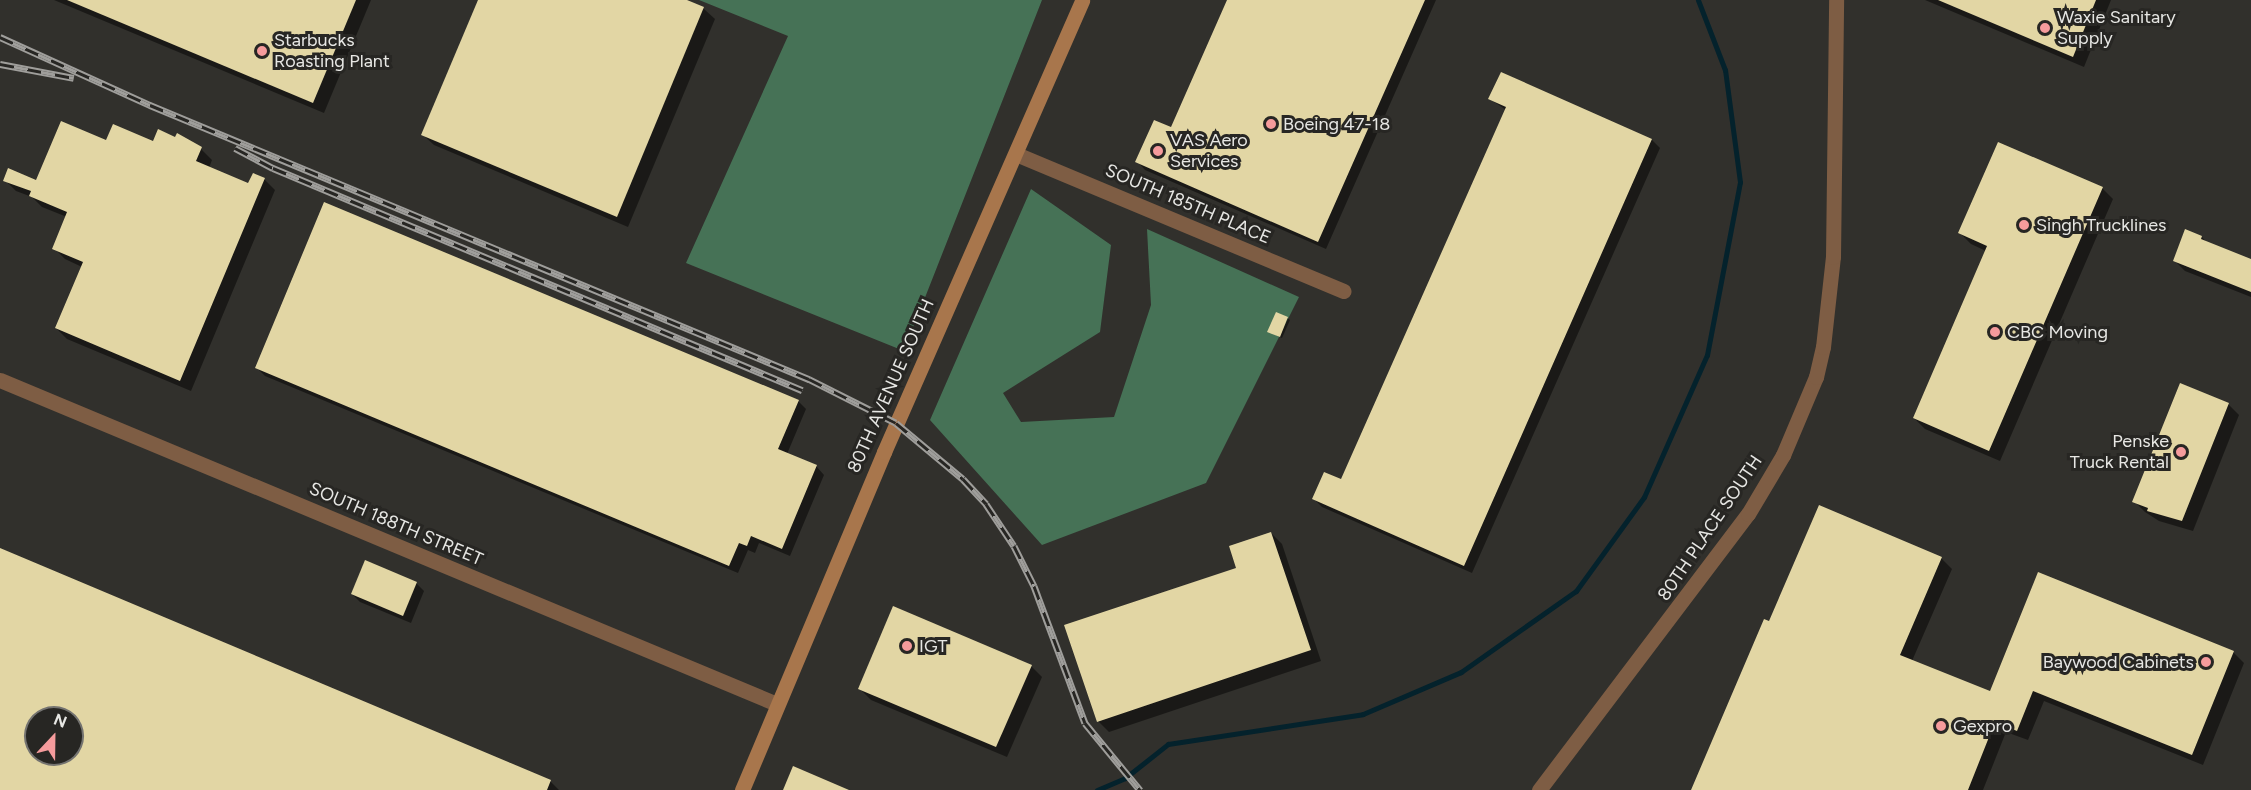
<!DOCTYPE html>
<html>
<head>
<meta charset="utf-8">
<style>
	body { margin:0 }
	#map { position:relative; width:2251px; height:790px; overflow:hidden; background:#31302c; font-family:Figtree,sans-serif }
	div>[style] { position:absolute }
	.forest>* { inset:0; background:#467256 }
	.shadow>* { inset:0; background:#0007 }
	.stream>* { height:5px; margin:-2.5px; padding:0 2.5px; transform-origin:2.5px; border-radius:2.5px; background:#04222c }
	.building>* { inset:0; background:#e2d6a4 }
	.street>* { height:15px; margin:-7.5px; padding:0 7.5px; transform-origin:7.5px; border-radius:7.5px; background:#7e5d44 }
	.secondary>* { height:15px; margin:-7.5px; padding:0 7.5px; transform-origin:7.5px; border-radius:7.5px; background:#a8764c }
	.rail>* { height:7px; margin-top:-3.5px; transform-origin:0; background:repeating-linear-gradient(90deg,#272623 0 14px,#9f9e9b 0 28px); box-sizing:border-box; border-block:2px solid #9f9e9b }
	.dots>* { width:16px; height:16px; translate:-50% -50%; box-sizing:border-box; border:3px solid #272623; border-radius:50% }
	span { translate:-50% -50%; white-space:nowrap; text-align:center; line-height:1.15; -webkit-text-stroke:6px #272623; paint-order:stroke }
	.poi-label { font-size:18px; color:#e7e7e4 }
	.left { translate:0 -50%; text-align:left }
	.right { translate:-100% -50%; text-align:right }
	.street-label { font-size:18px; color:#e7e7e4 }
	.north { position:absolute; left:24px; top:706px; width:60px; height:60px; box-sizing:border-box; background:#272623; border:2px solid #747370; border-radius:50%; rotate:22deg; font-size:16px; font-weight:700; line-height:24px; text-align:center; color:#e7e7e4 }
	.north::after { content:''; display:block; margin:auto; width:21px; height:27px; background:#f59b9c; clip-path:polygon(50% 0,100% 100%,50% 72%,0 100%) }
</style>
</head>
<body>
<div id="map">
	<div class="forest">
		<div style="clip-path:polygon(699px 0,1042px 0,904px 351px,686px 263px,788px 36px)"></div>
		<div style="clip-path:polygon(1031px 189px,1111px 245px,1100px 332px,1003px 393px,1021px 422px,1114px 417px,1151px 305px,1147px 229px,1299px 297px,1206px 483px,1042px 545px,930px 420px)"></div>
	</div>
	<div class="shadow">
		<div style="clip-path:polygon(54px 0,371px 0,324px 113px)"></div>
		<div style="clip-path:polygon(480px 0,683px 0,704px 9px,715px 19px,628px 227px,434px 145px,423px 135px)"></div>
		<div style="clip-path:polygon(1229px 0,1436px 0,1326px 249px,1145px 170px,1137px 161px,1171px 129px)"></div>
		<div style="clip-path:polygon(1925px 0,2111px 0,2084px 67px)"></div>
		<div style="clip-path:polygon(1490px 99px,1652px 140px,1660px 148px,1472px 573px,1322px 507px,1314px 499px,1342px 481px,1506px 110px)"></div>
		<div style="clip-path:polygon(107px 142px,201px 149px,212px 160px,209px 168px,249px 185px,264px 179px,275px 190px,191px 391px,67px 339px,56px 328px,82px 267px,65px 259px,54px 248px,67px 217px,42px 207px,32px 197px,16px 191px,5px 180px,37px 182px)"></div>
		<div style="clip-path:polygon(2102px 188px,2113px 199px,2000px 461px,1925px 429px,1914px 418px,1986px 251px,1971px 244px,1960px 233px)"></div>
		<div style="clip-path:polygon(2202px 237px,2208px 244px,2251px 261px,2251px 297px,2185px 271px,2174px 260px)"></div>
		<div style="clip-path:polygon(1287px 318px,1290px 320px,1282px 338px,1269px 332px)"></div>
		<div style="clip-path:polygon(257px 368px,798px 401px,806px 409px,787px 454px,816px 466px,824px 475px,790px 556px,759px 543px,755px 553px,748px 550px,738px 573px,265px 376px)"></div>
		<div style="clip-path:polygon(2228px 404px,2239px 415px,2193px 531px,2159px 521px,2145px 512px,2134px 501px)"></div>
		<div style="clip-path:polygon(1271px 533px,1282px 544px,1321px 661px,1109px 732px,1098px 721px)"></div>
		<div style="clip-path:polygon(evenodd,0 550px,550px 781px,559px 790px,0 790px,0 550px,36px 718px,72px 718px,72px 754px,36px 754px,36px 718px)"></div>
		<div style="clip-path:polygon(1941px 558px,1952px 569px,1912px 661px,1991px 693px,2233px 652px,2244px 663px,2203px 765px,2044px 701px,2028px 740px,2006px 732px,1983px 790px,1692px 790px,1770px 623px)"></div>
		<div style="clip-path:polygon(416px 583px,424px 591px,411px 623px,360px 602px,352px 594px)"></div>
		<div style="clip-path:polygon(1031px 666px,1042px 677px,1007px 757px,871px 700px,860px 689px)"></div>
	</div>
	<div class="stream">
		<div style="left:1097px;top:790px;width:30px;rotate:-23deg"></div>
		<div style="left:1125px;top:778px;width:55px;rotate:-38.3deg"></div>
		<div style="left:1168px;top:744px;width:197px;rotate:-8.7deg"></div>
		<div style="left:1363px;top:714px;width:107px;rotate:-23.2deg"></div>
		<div style="left:1461px;top:672px;width:141px;rotate:-35.2deg"></div>
		<div style="left:1576px;top:591px;width:116px;rotate:-54.1deg"></div>
		<div style="left:1644px;top:497px;width:155px;rotate:-66.1deg"></div>
		<div style="left:1707px;top:355px;width:176px;rotate:-79.2deg"></div>
		<div style="left:1740px;top:182px;width:113px;rotate:-97.6deg"></div>
		<div style="left:1725px;top:70px;width:75px;rotate:-111.1deg"></div>
	</div>
	<div class="building">
		<div style="clip-path:polygon(67px 0,356px 0,313px 103px)"></div>
		<div style="clip-path:polygon(478px 0,687px 0,704px 7px,617px 217px,421px 135px)"></div>
		<div style="clip-path:polygon(1227px 0,1425px 0,1318px 242px,1135px 162px,1154px 120px,1171px 127px)"></div>
		<div style="clip-path:polygon(1938px 0,2096px 0,2073px 57px)"></div>
		<div style="clip-path:polygon(1501px 72px,1652px 139px,1464px 566px,1312px 499px,1324px 472px,1341px 479px,1506px 107px,1488px 99px)"></div>
		<div style="clip-path:polygon(61px 121px,106px 140px,113px 124px,153px 141px,158px 129px,175px 137px,177px 133px,202px 147px,196px 161px,248px 183px,253px 173px,265px 178px,180px 381px,55px 328px,83px 262px,52px 249px,67px 212px,29px 196px,31px 191px,3px 181px,8px 168px,36px 180px)"></div>
		<div style="clip-path:polygon(1998px 142px,2103px 187px,1989px 451px,1913px 418px,1987px 246px,1958px 233px)"></div>
		<div style="clip-path:polygon(324px 202px,799px 400px,778px 449px,817px 465px,782px 549px,751px 536px,747px 546px,739px 543px,729px 566px,255px 368px)"></div>
		<div style="clip-path:polygon(2185px 229px,2202px 236px,2201px 239px,2251px 259px,2251px 292px,2173px 261px)"></div>
		<div style="clip-path:polygon(1276px 312px,1288px 317px,1280px 337px,1267px 332px)"></div>
		<div style="clip-path:polygon(2180px 383px,2229px 403px,2182px 521px,2147px 511px,2148px 508px,2132px 502px)"></div>
		<div style="clip-path:polygon(1819px 505px,1942px 557px,1900px 655px,1990px 691px,2038px 572px,2234px 651px,2192px 755px,2033px 691px,2017px 731px,1995px 722px,1968px 790px,1691px 790px,1764px 619px,1769px 621px)"></div>
		<div style="clip-path:polygon(1271px 532px,1311px 650px,1097px 722px,1064px 625px,1236px 568px,1229px 546px)"></div>
		<div style="clip-path:polygon(evenodd,0 548px,551px 780px,547px 790px,0 790px,0 548px,36px 718px,72px 718px,72px 754px,36px 754px,36px 718px)"></div>
		<div style="clip-path:polygon(365px 560px,417px 582px,403px 616px,351px 594px)"></div>
		<div style="clip-path:polygon(893px 606px,1032px 665px,996px 747px,858px 689px)"></div>
		<div style="clip-path:polygon(793px 766px,849px 790px,783px 790px)"></div>
	</div>
	<div class="street">
		<div style="left:1016px;top:154px;width:355px;rotate:22.7deg"></div>
		<div style="left:0;top:380px;width:842px;rotate:22.64deg"></div>
		<div style="left:1539px;top:790px;width:346px;rotate:-52.9deg"></div>
		<div style="left:1748px;top:514px;width:69px;rotate:-59.3deg"></div>
		<div style="left:1783px;top:455px;width:85px;rotate:-67.1deg"></div>
		<div style="left:1816px;top:377px;width:31px;rotate:-77deg"></div>
		<div style="left:1823px;top:347px;width:91px;rotate:-83.7deg"></div>
		<div style="left:1833px;top:257px;width:257px;rotate:-89.3deg"></div>
	</div>
	<div class="secondary">
		<div style="left:742px;top:790px;width:367px;rotate:-67.2deg"></div>
		<div style="left:884px;top:452px;width:493px;rotate:-66.3deg"></div>
	</div>
	<div class="rail">
		<div style="left:0;top:37px;width:165px;rotate:24.4deg"></div>
		<div style="left:150px;top:105px;width:714px;rotate:22.58deg"></div>
		<div style="left:809px;top:379px;width:97px;rotate:26.8deg"></div>
		<div style="left:896px;top:423px;width:87px;rotate:39.9deg"></div>
		<div style="left:963px;top:479px;width:34px;rotate:47deg"></div>
		<div style="left:986px;top:504px;width:50px;rotate:56.3deg"></div>
		<div style="left:1014px;top:546px;width:45px;rotate:63.4deg"></div>
		<div style="left:1034px;top:586px;width:146px;rotate:69.6deg"></div>
		<div style="left:1085px;top:723px;width:87px;rotate:50.6deg"></div>
		<div style="left:0;top:64px;width:75px;rotate:10.7deg"></div>
		<div style="left:235px;top:148px;width:43px;rotate:27.8deg"></div>
		<div style="left:273px;top:168px;width:574px;rotate:22.77deg"></div>
	</div>
	<div class="dots">
		<div style="left:2045px;top:28px;background:#f59b9c"></div>
		<div style="left:262px;top:51px;background:#f59b9c"></div>
		<div style="left:1271px;top:124px;background:#f59b9c"></div>
		<div style="left:1158px;top:151px;background:#f59b9c"></div>
		<div style="left:2024px;top:225px;background:#f59b9c"></div>
		<div style="left:1995px;top:332px;background:#f59b9c"></div>
		<div style="left:2181px;top:452px;background:#f59b9c"></div>
		<div style="left:907px;top:646px;background:#f59b9c"></div>
		<div style="left:2206px;top:662px;background:#f59b9c"></div>
		<div style="left:1941px;top:726px;background:#f59b9c"></div>
	</div>
	<div class="poi-label">
		<span class="left" style="left:2057px;top:28px">Waxie Sanitary<br>Supply</span>
		<span class="left" style="left:274px;top:51px">Starbucks<br>Roasting Plant</span>
		<span class="left" style="left:1283px;top:124px">Boeing 47-18</span>
		<span class="left" style="left:1170px;top:151px">VAS Aero<br>Services</span>
		<span class="left" style="left:2036px;top:225px">Singh Trucklines</span>
		<span class="left" style="left:2007px;top:332px">CBC Moving</span>
		<span class="right" style="left:2169px;top:452px">Penske<br>Truck Rental</span>
		<span class="left" style="left:919px;top:646px">IGT</span>
		<span class="right" style="left:2194px;top:662px">Baywood Cabinets</span>
		<span class="left" style="left:1953px;top:726px">Gexpro</span>
	</div>
	<div class="street-label">
		<span style="left:1188px;top:204px;rotate:23deg">SOUTH 185TH PLACE</span>
		<span style="left:891px;top:386px;rotate:-66deg">80TH AVENUE SOUTH</span>
		<span style="left:396px;top:524px;rotate:23deg">SOUTH 188TH STREET</span>
		<span style="left:1710px;top:528px;rotate:-56deg">80TH PLACE SOUTH</span>
	</div>
	<div class="north">N</div>
</div>
</body>
</html>
